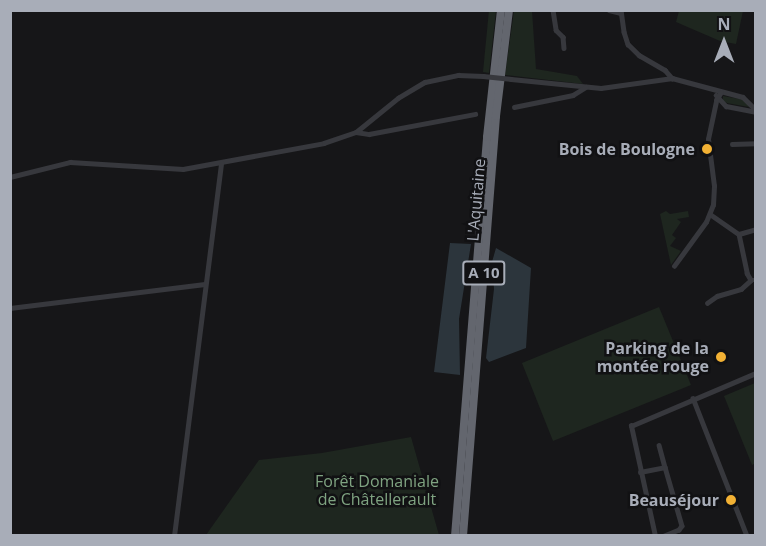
<!DOCTYPE html>
<html>
<head>
<meta charset="utf-8">
<style>
	body { margin:0 }
	#map { position:relative; width:766px; height:546px; overflow:hidden; background:#161618; font-family:"Open Sans",sans-serif }
	div>[style] { position:absolute }
	.green>* { inset:0; background:#1e261f }
	.water>* { inset:0; background:#2c353c }
	.minor>* { height:4.5px; margin:-2.25px; padding:0 2.25px; transform-origin:2.25px; border-radius:2.25px; background:#37383d }
	.motorway>* { height:8px; margin:-4px; padding:0 4px; transform-origin:4px; border-radius:4px; background:#63666e }
	.minor-bridge>* { height:4.5px; margin:-2.25px; padding:0 2.25px; transform-origin:2.25px; border-radius:2.25px; background:#37383d }
	.dots>* { width:16px; height:16px; translate:-50% -50%; box-sizing:border-box; border:3px solid #111113; border-radius:50% }
	span { translate:-50% -50%; white-space:nowrap; text-align:center; line-height:1.15; -webkit-text-stroke:5px #111113; paint-order:stroke }
	.shield-label span { padding:2px 4px; background:#111113; border:2px solid; border-radius:4px; -webkit-text-stroke-width:0 }
	.shield-label { font-size:15px; color:#a8adb8; font-weight:700 }
	.poi-label { font-size:16px; color:#a8adb8; font-weight:700 }
	.right { translate:-100% -50%; text-align:right }
	.street-label { font-size:16px; color:#a8adb8 }
	.park-label { font-size:16px; color:#7fa381 }
	.frame { position:absolute; inset:0; border:12px solid #a8adb8; pointer-events:none }
	.north { position:absolute; left:694px; top:12px; width:60px; height:60px; -webkit-text-stroke:4px #111113; paint-order:stroke; rotate:0deg; font-size:16px; font-weight:700; line-height:24px; text-align:center; color:#a8adb8 }
	.north::after { content:''; display:block; margin:auto; width:21px; height:27px; background:#a8adb8; clip-path:polygon(50% 0,100% 100%,50% 72%,0 100%) }
</style>
</head>
<body>
<div id="map">
	<div class="green">
		<div style="clip-path:polygon(489px 10px,496px 11px,489px 73px,483px 72px)"></div>
		<div style="clip-path:polygon(514px 11px,532px 11px,536px 69px,577px 76px,583px 84px,505px 75px)"></div>
		<div style="clip-path:polygon(679px 11px,743px 11px,736px 44px,720px 41px,676px 22px)"></div>
		<div style="clip-path:polygon(723px 96px,745px 100px,749px 107px,727px 103px,723px 101px)"></div>
		<div style="clip-path:polygon(666px 211px,670px 214px,688px 211px,689px 217px,677px 219px,681px 222px,672px 235px,676px 238px,670px 246px,681px 251px,671px 265px,660px 214px)"></div>
		<div style="clip-path:polygon(659px 307px,691px 385px,553px 441px,522px 363px)"></div>
		<div style="clip-path:polygon(755px 383px,756px 463px,752px 465px,724px 396px)"></div>
		<div style="clip-path:polygon(411px 437px,439px 535px,206px 535px,259px 460px,322px 453px)"></div>
	</div>
	<div class="water">
		<div style="clip-path:polygon(450px 243px,471px 244px,459px 319px,460px 375px,434px 372px)"></div>
		<div style="clip-path:polygon(496px 248px,531px 268px,526px 348px,489px 362px,486px 358px,494px 289px,492px 262px)"></div>
	</div>
	<div class="minor">
		<div style="left:553px;top:10px;width:20px;rotate:81deg"></div>
		<div style="left:556px;top:30px;width:10px;rotate:45deg"></div>
		<div style="left:563px;top:37px;width:11px;rotate:85deg"></div>
		<div style="left:609px;top:10px;width:12px;rotate:14deg"></div>
		<div style="left:621px;top:10px;width:22px;rotate:82deg"></div>
		<div style="left:624px;top:32px;width:13px;rotate:72deg"></div>
		<div style="left:628px;top:44px;width:16px;rotate:45deg"></div>
		<div style="left:639px;top:55px;width:30px;rotate:30deg"></div>
		<div style="left:665px;top:70px;width:11px;rotate:49deg"></div>
		<div style="left:511px;top:79px;width:90px;rotate:5.7deg"></div>
		<div style="left:601px;top:88px;width:72px;rotate:-8deg"></div>
		<div style="left:672px;top:78px;width:73px;rotate:15deg"></div>
		<div style="left:743px;top:97px;width:18px;rotate:45deg"></div>
		<div style="left:716px;top:95px;width:15px;rotate:48deg"></div>
		<div style="left:726px;top:106px;width:31px;rotate:11deg"></div>
		<div style="left:514px;top:107px;width:60px;rotate:-11.5deg"></div>
		<div style="left:573px;top:95px;width:15px;rotate:-32deg"></div>
		<div style="left:356px;top:132px;width:13px;rotate:9deg"></div>
		<div style="left:369px;top:134px;width:108px;rotate:-10.7deg"></div>
		<div style="left:732px;top:144px;width:24px;rotate:-2deg"></div>
		<div style="left:10px;top:177px;width:62px;rotate:-14deg"></div>
		<div style="left:70px;top:162px;width:113px;rotate:3.5deg"></div>
		<div style="left:183px;top:169px;width:143px;rotate:-10.4deg"></div>
		<div style="left:324px;top:143px;width:34px;rotate:-19deg"></div>
		<div style="left:356px;top:132px;width:54px;rotate:-39deg"></div>
		<div style="left:398px;top:98px;width:31px;rotate:-31deg"></div>
		<div style="left:425px;top:82px;width:34px;rotate:-12deg"></div>
		<div style="left:458px;top:75px;width:25px;rotate:2deg"></div>
		<div style="left:710px;top:214px;width:35px;rotate:35deg"></div>
		<div style="left:739px;top:234px;width:18px;rotate:-16deg"></div>
		<div style="left:739px;top:234px;width:40px;rotate:78deg"></div>
		<div style="left:747px;top:273px;width:8px;rotate:60deg"></div>
		<div style="left:751px;top:280px;width:5px"></div>
		<div style="left:674px;top:266px;width:54px;rotate:-54deg"></div>
		<div style="left:706px;top:222px;width:18px;rotate:-68deg"></div>
		<div style="left:713px;top:205px;width:19px;rotate:-87deg"></div>
		<div style="left:714px;top:186px;width:47px;rotate:-97.3deg"></div>
		<div style="left:708px;top:139px;width:40px;rotate:-78deg"></div>
		<div style="left:716px;top:100px;width:9px;rotate:-58deg"></div>
		<div style="left:707px;top:303px;width:12px;rotate:-35deg"></div>
		<div style="left:717px;top:296px;width:25px;rotate:-16deg"></div>
		<div style="left:741px;top:289px;width:13px;rotate:-42deg"></div>
		<div style="left:10px;top:308px;width:196px;rotate:-7deg"></div>
		<div style="left:693px;top:398px;width:148px;rotate:68.6deg"></div>
		<div style="left:659px;top:445px;width:23px;rotate:75deg"></div>
		<div style="left:640px;top:472px;width:25px;rotate:-11deg"></div>
		<div style="left:665px;top:467px;width:61px;rotate:73.9deg"></div>
		<div style="left:682px;top:526px;width:5px;rotate:127deg"></div>
		<div style="left:679px;top:530px;width:16px;rotate:158deg"></div>
		<div style="left:174px;top:536px;width:376px;rotate:-82.8deg"></div>
		<div style="left:655px;top:536px;width:113px;rotate:-102.3deg"></div>
		<div style="left:631px;top:426px;width:136px;rotate:-23deg"></div>
	</div>
	<div class="motorway">
		<div style="left:455px;top:536px;width:400px;rotate:-85.4deg"></div>
		<div style="left:487px;top:137px;width:128px;rotate:-83.7deg"></div>
		<div style="left:463px;top:536px;width:421px;rotate:-85.5deg"></div>
		<div style="left:496px;top:116px;width:107px;rotate:-83deg"></div>
	</div>
	<div class="minor-bridge">
		<div style="left:483px;top:76px;width:28px;rotate:6deg"></div>
	</div>
	<div class="dots">
		<div style="left:707px;top:149px;background:#f2b134"></div>
		<div style="left:721px;top:357px;background:#f2b134"></div>
		<div style="left:731px;top:500px;background:#f2b134"></div>
	</div>
	<div class="shield-label">
		<span style="left:484px;top:273px">A 10</span>
	</div>
	<div class="poi-label">
		<span class="right" style="left:695px;top:149px">Bois de Boulogne</span>
		<span class="right" style="left:709px;top:357px">Parking de la<br>montée rouge</span>
		<span class="right" style="left:719px;top:500px">Beauséjour</span>
	</div>
	<div class="street-label">
		<span style="left:476px;top:200px;rotate:-85deg">L'Aquitaine</span>
	</div>
	<div class="park-label">
		<span style="left:377px;top:490px">Forêt Domaniale<br>de Châtellerault</span>
	</div>
	<div class="frame"></div>
	<div class="north">N</div>
</div>
</body>
</html>
